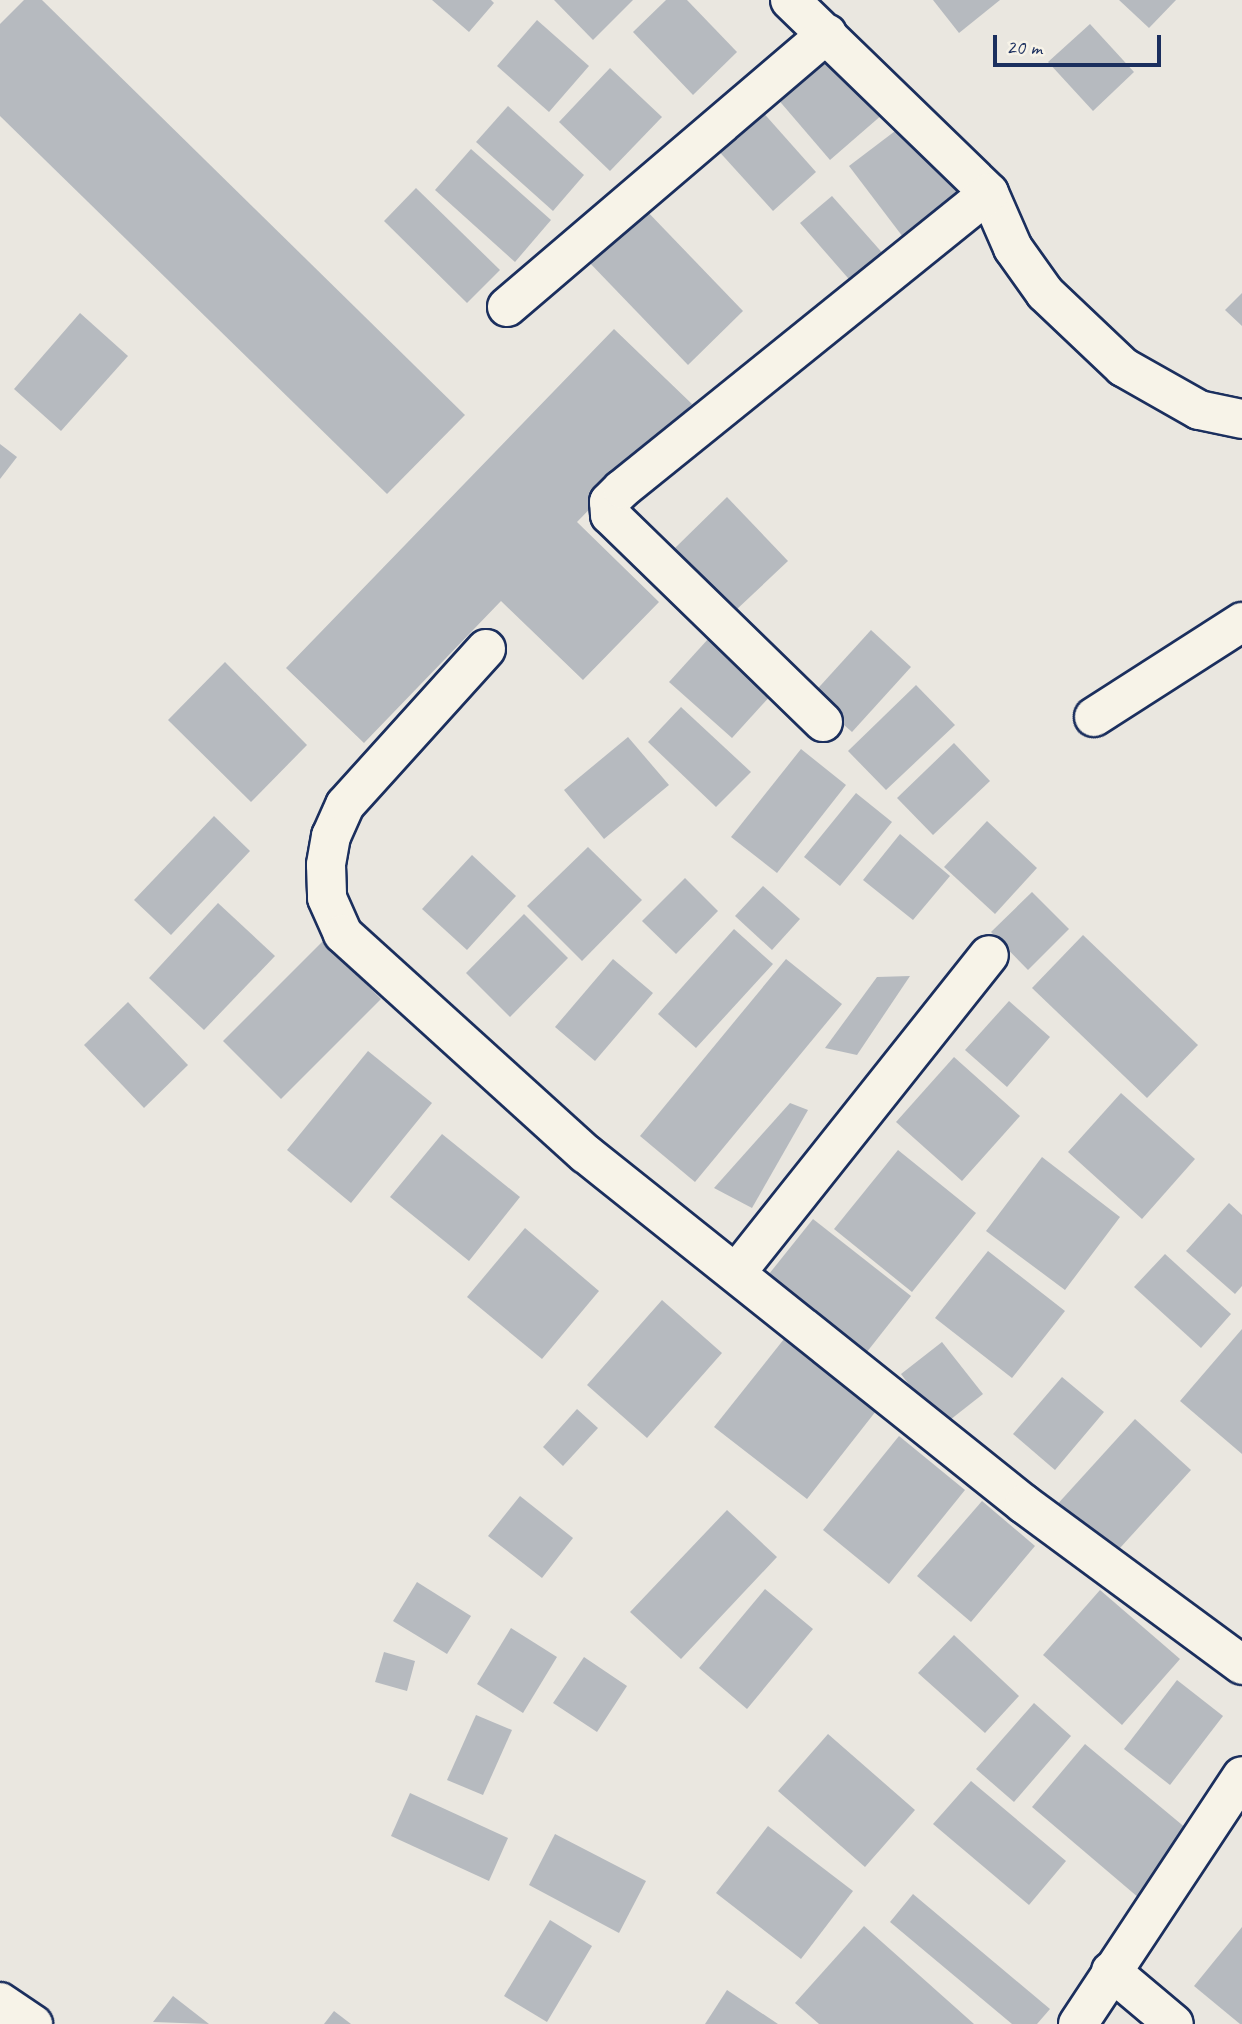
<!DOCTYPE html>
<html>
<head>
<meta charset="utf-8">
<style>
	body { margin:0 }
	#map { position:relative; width:1242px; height:2024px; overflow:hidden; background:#eae7e0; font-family:Caveat,sans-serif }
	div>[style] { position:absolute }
	.building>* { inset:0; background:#b6babf }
	.roads { filter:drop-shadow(2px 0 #1b2f5e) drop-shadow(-2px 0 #1b2f5e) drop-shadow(0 2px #1b2f5e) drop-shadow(0 -2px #1b2f5e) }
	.minor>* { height:38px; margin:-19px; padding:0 19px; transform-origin:19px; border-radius:19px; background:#f7f3e8 }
	.tertiary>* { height:38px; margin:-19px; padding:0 19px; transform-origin:19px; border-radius:19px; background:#f7f3e8 }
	span { translate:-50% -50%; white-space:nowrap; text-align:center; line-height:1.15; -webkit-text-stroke:5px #f7f3e8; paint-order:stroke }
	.scale { position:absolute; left:993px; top:35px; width:168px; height:32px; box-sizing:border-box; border:4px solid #1b2f5e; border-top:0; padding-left:9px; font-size:21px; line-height:24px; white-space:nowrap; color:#1b2f5e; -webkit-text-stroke:5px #f7f3e8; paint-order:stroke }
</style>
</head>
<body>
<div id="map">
	<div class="building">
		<div style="clip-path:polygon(24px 0,42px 0,465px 415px,387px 494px,0 116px,0 24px)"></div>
		<div style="clip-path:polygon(432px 0,491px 0,494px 3px,469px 32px)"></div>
		<div style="clip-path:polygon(554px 0,633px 0,593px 40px)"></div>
		<div style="clip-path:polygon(666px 0,687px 0,737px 52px,693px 95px,633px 32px)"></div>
		<div style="clip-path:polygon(933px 0,1000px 0,959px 33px)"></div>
		<div style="clip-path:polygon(1119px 0,1176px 0,1149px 28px)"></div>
		<div style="clip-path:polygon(537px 20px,589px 66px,549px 112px,497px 66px)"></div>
		<div style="clip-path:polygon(1090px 24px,1134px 72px,1093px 111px,1048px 62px)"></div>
		<div style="clip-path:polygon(830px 52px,883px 114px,830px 160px,776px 97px)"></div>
		<div style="clip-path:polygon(610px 68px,662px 117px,610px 171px,559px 122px)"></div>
		<div style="clip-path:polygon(508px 106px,584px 175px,553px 211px,476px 142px)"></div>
		<div style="clip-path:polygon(759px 108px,816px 172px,773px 211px,715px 147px)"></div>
		<div style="clip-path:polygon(907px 122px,963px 198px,906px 241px,849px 166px)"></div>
		<div style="clip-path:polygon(471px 149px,551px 220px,515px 262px,435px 190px)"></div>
		<div style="clip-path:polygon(416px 188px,500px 270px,467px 303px,384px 221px)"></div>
		<div style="clip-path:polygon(832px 196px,886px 257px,854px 285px,800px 223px)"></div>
		<div style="clip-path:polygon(642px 206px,743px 311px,688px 365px,586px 259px)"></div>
		<div style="clip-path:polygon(1242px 293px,1242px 326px,1225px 310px)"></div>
		<div style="clip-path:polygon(80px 313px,128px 356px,61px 431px,14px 389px)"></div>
		<div style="clip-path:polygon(614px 329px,692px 404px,577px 522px,659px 602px,583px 680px,501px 601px,364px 743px,286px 668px)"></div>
		<div style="clip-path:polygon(0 444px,17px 457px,0 479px)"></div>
		<div style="clip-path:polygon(727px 497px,788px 561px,735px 611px,675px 548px)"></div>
		<div style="clip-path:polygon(871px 630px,911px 667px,852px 732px,811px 696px)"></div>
		<div style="clip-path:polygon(709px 638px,772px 694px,732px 738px,669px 682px)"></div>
		<div style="clip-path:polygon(225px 662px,307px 745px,251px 802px,168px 720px)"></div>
		<div style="clip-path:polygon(916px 685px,955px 725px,886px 790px,848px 751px)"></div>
		<div style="clip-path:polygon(681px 707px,751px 772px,716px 807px,648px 742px)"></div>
		<div style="clip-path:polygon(628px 737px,669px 785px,604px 839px,564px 790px)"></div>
		<div style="clip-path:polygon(954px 743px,990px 781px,933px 835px,897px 798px)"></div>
		<div style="clip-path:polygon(801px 749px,846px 785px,777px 873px,731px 837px)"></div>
		<div style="clip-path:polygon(856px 793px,892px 822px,840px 886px,804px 857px)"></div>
		<div style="clip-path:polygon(214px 816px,250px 851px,171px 935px,134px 900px)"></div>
		<div style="clip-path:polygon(987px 821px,1037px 868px,995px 914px,944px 867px)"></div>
		<div style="clip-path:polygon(900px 834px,950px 876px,913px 920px,863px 880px)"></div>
		<div style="clip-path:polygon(588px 847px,642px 900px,582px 961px,527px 906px)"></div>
		<div style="clip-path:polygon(472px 855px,516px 896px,467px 950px,422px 909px)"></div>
		<div style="clip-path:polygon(685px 878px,718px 911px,676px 954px,642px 921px)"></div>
		<div style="clip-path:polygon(763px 886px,800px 919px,772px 950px,735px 916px)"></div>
		<div style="clip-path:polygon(1032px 892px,1069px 929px,1028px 970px,991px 932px)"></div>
		<div style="clip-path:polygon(218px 903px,275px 956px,204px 1030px,149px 978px)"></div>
		<div style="clip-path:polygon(524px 914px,568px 958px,510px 1017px,466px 973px)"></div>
		<div style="clip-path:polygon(734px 929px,773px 964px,696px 1048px,658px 1014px)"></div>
		<div style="clip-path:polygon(1083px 935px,1198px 1045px,1147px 1098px,1032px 988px)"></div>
		<div style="clip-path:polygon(323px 941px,381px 999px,281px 1099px,223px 1041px)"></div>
		<div style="clip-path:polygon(613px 959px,653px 993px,595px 1061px,555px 1027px)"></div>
		<div style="clip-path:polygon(786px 959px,842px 1004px,695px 1182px,640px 1136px)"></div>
		<div style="clip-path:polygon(910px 976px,857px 1055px,825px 1048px,877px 977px)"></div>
		<div style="clip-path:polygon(1009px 1001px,1050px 1037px,1007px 1087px,965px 1050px)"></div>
		<div style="clip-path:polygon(128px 1002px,188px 1065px,144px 1108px,84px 1045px)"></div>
		<div style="clip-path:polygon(368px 1051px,432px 1103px,351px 1203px,287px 1150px)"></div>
		<div style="clip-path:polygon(954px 1057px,1020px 1116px,962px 1181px,896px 1122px)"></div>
		<div style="clip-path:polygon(1121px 1093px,1195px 1159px,1142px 1219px,1068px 1152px)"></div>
		<div style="clip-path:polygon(790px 1103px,808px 1110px,752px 1208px,714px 1188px)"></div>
		<div style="clip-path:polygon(442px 1134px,520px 1197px,469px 1261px,390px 1197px)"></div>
		<div style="clip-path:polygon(898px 1150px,976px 1213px,912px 1292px,834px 1229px)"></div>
		<div style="clip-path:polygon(1042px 1157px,1120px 1217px,1065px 1290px,986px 1231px)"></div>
		<div style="clip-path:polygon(1229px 1203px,1242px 1215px,1242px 1286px,1235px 1294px,1186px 1251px)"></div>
		<div style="clip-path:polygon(813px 1219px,911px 1296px,859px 1362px,761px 1284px)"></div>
		<div style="clip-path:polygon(525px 1228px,599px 1291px,542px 1359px,467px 1297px)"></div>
		<div style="clip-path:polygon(988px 1251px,1065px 1311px,1012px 1378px,935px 1318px)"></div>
		<div style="clip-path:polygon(1165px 1254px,1231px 1314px,1201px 1348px,1134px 1287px)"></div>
		<div style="clip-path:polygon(662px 1300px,722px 1353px,647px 1438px,587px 1385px)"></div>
		<div style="clip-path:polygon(1242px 1329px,1242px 1454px,1180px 1401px)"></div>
		<div style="clip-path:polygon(784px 1339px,876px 1411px,807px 1499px,714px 1427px)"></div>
		<div style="clip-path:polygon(942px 1342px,983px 1394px,941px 1427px,901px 1374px)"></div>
		<div style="clip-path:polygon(1062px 1377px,1104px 1412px,1055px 1470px,1013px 1434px)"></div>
		<div style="clip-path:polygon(577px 1409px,598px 1428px,563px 1466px,543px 1447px)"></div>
		<div style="clip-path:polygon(1135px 1419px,1191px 1470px,1110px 1559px,1054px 1508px)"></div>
		<div style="clip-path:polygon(899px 1436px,965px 1490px,889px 1584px,823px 1530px)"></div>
		<div style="clip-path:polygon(520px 1496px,573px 1538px,542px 1578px,488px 1536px)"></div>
		<div style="clip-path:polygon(982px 1501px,1035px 1546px,971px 1622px,917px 1576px)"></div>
		<div style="clip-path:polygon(727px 1510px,777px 1557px,681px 1659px,630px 1612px)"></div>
		<div style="clip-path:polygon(417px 1582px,471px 1616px,447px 1654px,393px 1621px)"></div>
		<div style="clip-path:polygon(765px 1589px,813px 1629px,747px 1709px,699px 1668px)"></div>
		<div style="clip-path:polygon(1100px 1590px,1180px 1659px,1122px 1725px,1043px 1655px)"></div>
		<div style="clip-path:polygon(511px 1628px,557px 1657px,523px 1713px,477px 1684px)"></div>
		<div style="clip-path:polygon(954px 1635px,1019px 1696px,985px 1733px,918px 1673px)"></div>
		<div style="clip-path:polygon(384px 1652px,415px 1661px,407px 1691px,375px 1682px)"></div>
		<div style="clip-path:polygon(584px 1657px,627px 1686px,597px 1732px,553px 1703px)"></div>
		<div style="clip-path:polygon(1177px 1680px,1223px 1716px,1170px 1785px,1124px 1749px)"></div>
		<div style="clip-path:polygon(1034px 1703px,1071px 1736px,1014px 1802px,976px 1769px)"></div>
		<div style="clip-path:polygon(476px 1715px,512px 1730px,483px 1795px,447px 1780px)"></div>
		<div style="clip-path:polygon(828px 1734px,915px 1810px,865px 1867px,778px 1791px)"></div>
		<div style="clip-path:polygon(1085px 1744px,1193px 1834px,1139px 1898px,1032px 1807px)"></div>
		<div style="clip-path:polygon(971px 1781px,1066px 1861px,1029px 1905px,933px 1824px)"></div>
		<div style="clip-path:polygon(410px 1793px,508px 1838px,489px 1881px,391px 1836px)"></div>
		<div style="clip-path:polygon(768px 1826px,853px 1891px,801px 1959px,716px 1893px)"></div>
		<div style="clip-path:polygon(555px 1834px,646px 1881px,619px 1933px,529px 1885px)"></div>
		<div style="clip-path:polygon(913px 1894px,1050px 2009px,1037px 2024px,1012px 2024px,890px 1922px)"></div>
		<div style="clip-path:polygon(550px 1920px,592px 1946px,547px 2022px,504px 1996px)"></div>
		<div style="clip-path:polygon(864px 1926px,974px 2024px,819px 2024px,795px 2003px)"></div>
		<div style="clip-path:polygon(1242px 1927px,1242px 2024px,1240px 2024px,1194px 1986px)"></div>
		<div style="clip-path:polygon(727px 1990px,778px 2024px,705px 2024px)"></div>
		<div style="clip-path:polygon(173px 1996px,209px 2024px,153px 2022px)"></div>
		<div style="clip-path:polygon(334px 2011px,351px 2024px,324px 2024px)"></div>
	</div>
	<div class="roads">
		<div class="minor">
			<div style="left:790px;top:0;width:277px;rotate:44.1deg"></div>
			<div style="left:989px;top:193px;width:60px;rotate:66.4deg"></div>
			<div style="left:1013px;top:248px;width:55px;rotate:54.6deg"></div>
			<div style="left:1045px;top:293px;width:108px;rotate:43.5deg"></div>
			<div style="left:1123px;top:367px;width:87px;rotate:29.5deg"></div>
			<div style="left:1199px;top:410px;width:44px;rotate:11.8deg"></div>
			<div style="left:507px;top:307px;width:421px;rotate:-40.5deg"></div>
			<div style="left:486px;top:649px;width:210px;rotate:132.1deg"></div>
			<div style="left:345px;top:805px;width:34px;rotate:114deg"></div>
			<div style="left:331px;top:836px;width:29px;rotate:100deg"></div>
			<div style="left:326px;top:865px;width:33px;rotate:88deg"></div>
			<div style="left:327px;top:898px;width:39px;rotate:66deg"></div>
			<div style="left:343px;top:934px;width:328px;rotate:42.2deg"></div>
			<div style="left:586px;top:1154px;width:561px;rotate:38.63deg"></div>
			<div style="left:1024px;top:1504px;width:271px;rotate:36.4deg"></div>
			<div style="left:1094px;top:717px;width:176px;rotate:-32.7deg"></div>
			<div style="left:823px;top:722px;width:297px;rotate:-135.8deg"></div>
			<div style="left:610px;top:515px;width:13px;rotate:-94deg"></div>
			<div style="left:609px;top:502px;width:18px;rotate:-45deg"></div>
			<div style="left:622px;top:489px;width:471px;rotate:-38.9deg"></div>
			<div style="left:736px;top:1273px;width:406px;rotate:-51.5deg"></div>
			<div style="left:1111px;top:1971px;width:82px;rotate:40.1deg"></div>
			<div style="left:0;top:2002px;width:40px;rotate:34deg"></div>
		</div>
		<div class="tertiary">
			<div style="left:1078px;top:2024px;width:297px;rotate:-56.5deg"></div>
		</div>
	</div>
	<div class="scale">20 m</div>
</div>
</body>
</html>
